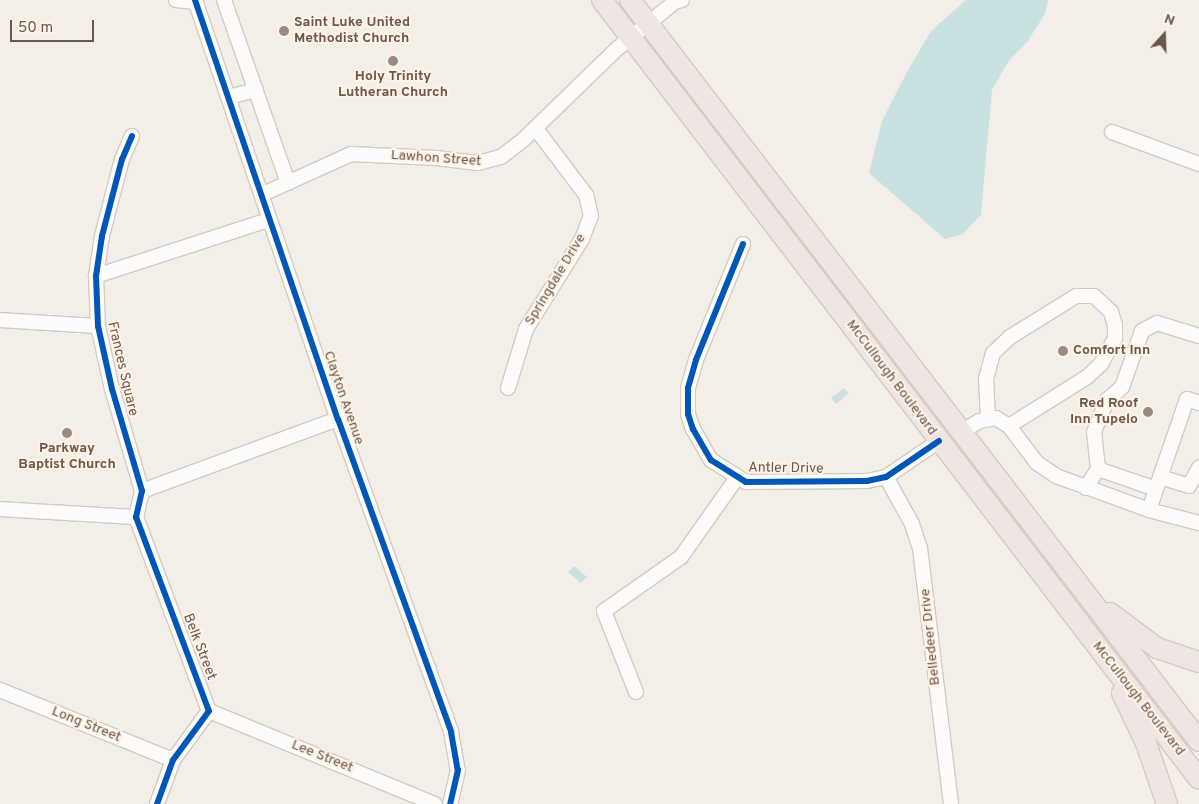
<!DOCTYPE html>
<html>
<head>
<meta charset="utf-8">
<style>
	body { margin:0 }
	#map { position:relative; width:1199px; height:804px; overflow:hidden; background:#f3eee7; font-family:Overpass,sans-serif }
	div>[style] { position:absolute }
	.water>* { inset:0; background:#cae1e2 }
	.roads { filter:drop-shadow(1px 0 #d2cbc5) drop-shadow(-1px 0 #d2cbc5) drop-shadow(0 1px #d2cbc5) drop-shadow(0 -1px #d2cbc5) }
	.minor>* { height:14px; margin:-7px; padding:0 7px; transform-origin:7px; border-radius:7px; background:#fdfcfb }
	.highway>* { height:20px; margin:-10px; padding:0 10px; transform-origin:10px; border-radius:10px; background:#efe6e3 }
	.cycleway>* { height:6px; margin:-3px; padding:0 3px; transform-origin:3px; border-radius:3px; background:#0057b8 }
	.dots>* { width:14px; height:14px; translate:-50% -50%; box-sizing:border-box; border:2px solid #fdf3e6; border-radius:50% }
	span { translate:-50% -50%; white-space:nowrap; text-align:center; line-height:1.15; -webkit-text-stroke:4px #fdf3e6; paint-order:stroke }
	.poi-label { font-size:14px; color:#6d564a; font-weight:700 }
	.left { translate:0 -50%; text-align:left }
	.right { translate:-100% -50%; text-align:right }
	.street-label { font-size:14px; color:#6d564a }
	.north { position:absolute; left:1139px; top:10px; width:50px; height:50px; -webkit-text-stroke:4px #fdf3e6; paint-order:stroke; rotate:20deg; font-size:14px; font-weight:700; line-height:20px; text-align:center; color:#6d564a }
	.north::after { content:''; display:block; margin:auto; width:18px; height:22px; background:#6d564a; clip-path:polygon(50% 0,100% 100%,50% 72%,0 100%) }
	.scale { position:absolute; left:10px; top:20px; width:84px; height:22px; box-sizing:border-box; border:2px solid #6d564a; border-top:0; padding-left:6px; font-size:15px; line-height:18px; white-space:nowrap; color:#6d564a; -webkit-text-stroke:4px #fdf3e6; paint-order:stroke }
</style>
</head>
<body>
<div id="map">
	<div class="water">
		<div style="clip-path:polygon(966px 0,1048px 0,1045px 14px,1027px 42px,1008px 62px,992px 90px,981px 215px,963px 234px,945px 239px,869px 173px,882px 121px,908px 70px,931px 31px)"></div>
		<div style="clip-path:polygon(844px 388px,849px 393px,836px 404px,831px 398px)"></div>
		<div style="clip-path:polygon(574px 566px,587px 577px,581px 583px,568px 572px)"></div>
	</div>
	<div class="roads">
		<div class="minor">
			<div style="left:176px;top:0;width:19px;rotate:6deg"></div>
			<div style="left:195px;top:0;width:443px;rotate:71.2deg"></div>
			<div style="left:338px;top:419px;width:333px;rotate:70.1deg"></div>
			<div style="left:451px;top:732px;width:39px;rotate:80deg"></div>
			<div style="left:458px;top:770px;width:35px;rotate:103deg"></div>
			<div style="left:224px;top:0;width:194px;rotate:70.7deg"></div>
			<div style="left:229px;top:97px;width:28px;rotate:-15deg"></div>
			<div style="left:1112px;top:132px;width:93px;rotate:20.2deg"></div>
			<div style="left:132px;top:136px;width:25px;rotate:113deg"></div>
			<div style="left:122px;top:159px;width:80px;rotate:104.6deg"></div>
			<div style="left:102px;top:236px;width:40px;rotate:98.5deg"></div>
			<div style="left:96px;top:276px;width:50px;rotate:87.7deg"></div>
			<div style="left:98px;top:326px;width:65px;rotate:77.5deg"></div>
			<div style="left:112px;top:389px;width:106px;rotate:73.6deg"></div>
			<div style="left:142px;top:491px;width:27px;rotate:103deg"></div>
			<div style="left:136px;top:517px;width:207px;rotate:69.4deg"></div>
			<div style="left:209px;top:711px;width:61px;rotate:126.3deg"></div>
			<div style="left:173px;top:760px;width:47px;rotate:110deg"></div>
			<div style="left:263px;top:194px;width:97px;rotate:-24.4deg"></div>
			<div style="left:351px;top:154px;width:85px;rotate:2.7deg"></div>
			<div style="left:436px;top:158px;width:42px;rotate:6.8deg"></div>
			<div style="left:478px;top:163px;width:24px;rotate:-15deg"></div>
			<div style="left:501px;top:157px;width:29px;rotate:-38deg"></div>
			<div style="left:524px;top:139px;width:131px;rotate:-44.1deg"></div>
			<div style="left:618px;top:48px;width:75px;rotate:-39deg"></div>
			<div style="left:676px;top:1px;width:6px;rotate:-9deg"></div>
			<div style="left:743px;top:244px;width:125px;rotate:112.1deg"></div>
			<div style="left:696px;top:360px;width:29px;rotate:106deg"></div>
			<div style="left:688px;top:388px;width:26px;rotate:90deg"></div>
			<div style="left:688px;top:414px;width:16px;rotate:72deg"></div>
			<div style="left:693px;top:429px;width:36px;rotate:60deg"></div>
			<div style="left:711px;top:460px;width:41px;rotate:32.2deg"></div>
			<div style="left:746px;top:482px;width:121px;rotate:-0.5deg"></div>
			<div style="left:867px;top:481px;width:19px;rotate:-12deg"></div>
			<div style="left:886px;top:477px;width:64px;rotate:-34.2deg"></div>
			<div style="left:96px;top:276px;width:181px;rotate:-18deg"></div>
			<div style="left:0;top:320px;width:98px;rotate:3.5deg"></div>
			<div style="left:508px;top:388px;width:62px;rotate:-73deg"></div>
			<div style="left:526px;top:329px;width:106px;rotate:-58.1deg"></div>
			<div style="left:582px;top:239px;width:25px;rotate:-69deg"></div>
			<div style="left:591px;top:216px;width:22px;rotate:-103deg"></div>
			<div style="left:586px;top:195px;width:83px;rotate:-127.1deg"></div>
			<div style="left:988px;top:417px;width:38px;rotate:-93deg"></div>
			<div style="left:986px;top:379px;width:27px;rotate:-75deg"></div>
			<div style="left:993px;top:353px;width:23px;rotate:-43deg"></div>
			<div style="left:1010px;top:337px;width:78px;rotate:-31.8deg"></div>
			<div style="left:1076px;top:296px;width:18px"></div>
			<div style="left:1094px;top:296px;width:23px;rotate:43deg"></div>
			<div style="left:1111px;top:312px;width:14px;rotate:73deg"></div>
			<div style="left:1115px;top:325px;width:13px;rotate:90deg"></div>
			<div style="left:1115px;top:338px;width:30px;rotate:118deg"></div>
			<div style="left:1101px;top:364px;width:19px;rotate:137deg"></div>
			<div style="left:1087px;top:377px;width:92px;rotate:147.9deg"></div>
			<div style="left:961px;top:432px;width:21px;rotate:-31deg"></div>
			<div style="left:979px;top:421px;width:17px;rotate:-10deg"></div>
			<div style="left:996px;top:418px;width:15px;rotate:32deg"></div>
			<div style="left:1009px;top:426px;width:46px;rotate:52.9deg"></div>
			<div style="left:1037px;top:463px;width:23px;rotate:34deg"></div>
			<div style="left:1056px;top:476px;width:99px;rotate:20.1deg"></div>
			<div style="left:1149px;top:510px;width:52px;rotate:14.6deg"></div>
			<div style="left:1098px;top:469px;width:37px;rotate:-96deg"></div>
			<div style="left:1094px;top:432px;width:35px;rotate:-68deg"></div>
			<div style="left:1107px;top:400px;width:20px;rotate:-41deg"></div>
			<div style="left:1122px;top:387px;width:59px;rotate:-70.3deg"></div>
			<div style="left:1142px;top:331px;width:17px;rotate:-28deg"></div>
			<div style="left:1157px;top:323px;width:44px;rotate:17.2deg"></div>
			<div style="left:886px;top:477px;width:54px;rotate:61deg"></div>
			<div style="left:912px;top:524px;width:25px;rotate:72deg"></div>
			<div style="left:920px;top:548px;width:258px;rotate:83.1deg"></div>
			<div style="left:1160px;top:477px;width:30px;rotate:17deg"></div>
			<div style="left:1189px;top:486px;width:21px;rotate:-61deg"></div>
			<div style="left:1086px;top:488px;width:22px;rotate:-58deg"></div>
			<div style="left:1098px;top:469px;width:61px;rotate:19deg"></div>
			<div style="left:1156px;top:489px;width:22px;rotate:108deg"></div>
			<div style="left:1156px;top:489px;width:95px;rotate:-71deg"></div>
			<div style="left:1187px;top:399px;width:13px;rotate:18deg"></div>
			<div style="left:142px;top:491px;width:209px;rotate:-20.2deg"></div>
			<div style="left:0;top:509px;width:136px;rotate:3.4deg"></div>
			<div style="left:0;top:690px;width:187px;rotate:22deg"></div>
			<div style="left:636px;top:692px;width:87px;rotate:-111.6deg"></div>
			<div style="left:604px;top:611px;width:94px;rotate:-35deg"></div>
			<div style="left:681px;top:557px;width:95px;rotate:-54.8deg"></div>
			<div style="left:209px;top:711px;width:244px;rotate:22.4deg"></div>
		</div>
		<div class="highway">
			<div style="left:602px;top:0;width:981px;rotate:52.53deg"></div>
			<div style="left:630px;top:0;width:934px;rotate:52.48deg"></div>
			<div style="left:1110px;top:613px;width:59px;rotate:36.7deg"></div>
			<div style="left:1157px;top:648px;width:44px;rotate:18.4deg"></div>
			<div style="left:1122px;top:693px;width:55px;rotate:64.4deg"></div>
			<div style="left:1146px;top:743px;width:65px;rotate:71deg"></div>
		</div>
	</div>
	<div class="cycleway">
		<div style="left:195px;top:0;width:443px;rotate:71.2deg"></div>
		<div style="left:338px;top:419px;width:333px;rotate:70.1deg"></div>
		<div style="left:451px;top:732px;width:39px;rotate:80deg"></div>
		<div style="left:458px;top:770px;width:35px;rotate:103deg"></div>
		<div style="left:132px;top:136px;width:25px;rotate:113deg"></div>
		<div style="left:122px;top:159px;width:80px;rotate:104.6deg"></div>
		<div style="left:102px;top:236px;width:40px;rotate:98.5deg"></div>
		<div style="left:96px;top:276px;width:50px;rotate:87.7deg"></div>
		<div style="left:98px;top:326px;width:65px;rotate:77.5deg"></div>
		<div style="left:112px;top:389px;width:106px;rotate:73.6deg"></div>
		<div style="left:142px;top:491px;width:27px;rotate:103deg"></div>
		<div style="left:136px;top:517px;width:207px;rotate:69.4deg"></div>
		<div style="left:209px;top:711px;width:61px;rotate:126.3deg"></div>
		<div style="left:173px;top:760px;width:47px;rotate:110deg"></div>
		<div style="left:743px;top:244px;width:125px;rotate:112.1deg"></div>
		<div style="left:696px;top:360px;width:29px;rotate:106deg"></div>
		<div style="left:688px;top:388px;width:26px;rotate:90deg"></div>
		<div style="left:688px;top:414px;width:16px;rotate:72deg"></div>
		<div style="left:693px;top:429px;width:36px;rotate:60deg"></div>
		<div style="left:711px;top:460px;width:41px;rotate:32.2deg"></div>
		<div style="left:746px;top:482px;width:121px;rotate:-0.5deg"></div>
		<div style="left:867px;top:481px;width:19px;rotate:-12deg"></div>
		<div style="left:886px;top:477px;width:64px;rotate:-34.2deg"></div>
	</div>
	<div class="dots">
		<div style="left:284px;top:31px;background:#9c8b81"></div>
		<div style="left:393px;top:61px;background:#9c8b81"></div>
		<div style="left:1063px;top:351px;background:#9c8b81"></div>
		<div style="left:1148px;top:412px;background:#9c8b81"></div>
		<div style="left:67px;top:433px;background:#9c8b81"></div>
	</div>
	<div class="poi-label">
		<span class="left" style="left:294px;top:31px">Saint Luke United<br>Methodist Church</span>
		<span style="left:393px;top:85px">Holy Trinity<br>Lutheran Church</span>
		<span class="left" style="left:1073px;top:351px">Comfort Inn</span>
		<span class="right" style="left:1138px;top:412px">Red Roof<br>Inn Tupelo</span>
		<span style="left:67px;top:457px">Parkway<br>Baptist Church</span>
	</div>
	<div class="street-label">
		<span style="left:436px;top:159px;rotate:4deg">Lawhon Street</span>
		<span style="left:556px;top:280px;rotate:-59deg">Springdale Drive</span>
		<span style="left:122px;top:369px;rotate:77deg">Frances Square</span>
		<span style="left:891px;top:378px;rotate:53deg">McCullough Boulevard</span>
		<span style="left:343px;top:398px;rotate:71deg">Clayton Avenue</span>
		<span style="left:786px;top:469px;rotate:1deg">Antler Drive</span>
		<span style="left:931px;top:637px;rotate:-96deg">Belledeer Drive</span>
		<span style="left:199px;top:647px;rotate:69deg">Belk Street</span>
		<span style="left:1138px;top:699px;rotate:52deg">McCullough Boulevard</span>
		<span style="left:86px;top:725px;rotate:22deg">Long Street</span>
		<span style="left:322px;top:757px;rotate:22deg">Lee Street</span>
	</div>
	<div class="north">N</div>
	<div class="scale">50 m</div>
</div>
</body>
</html>
